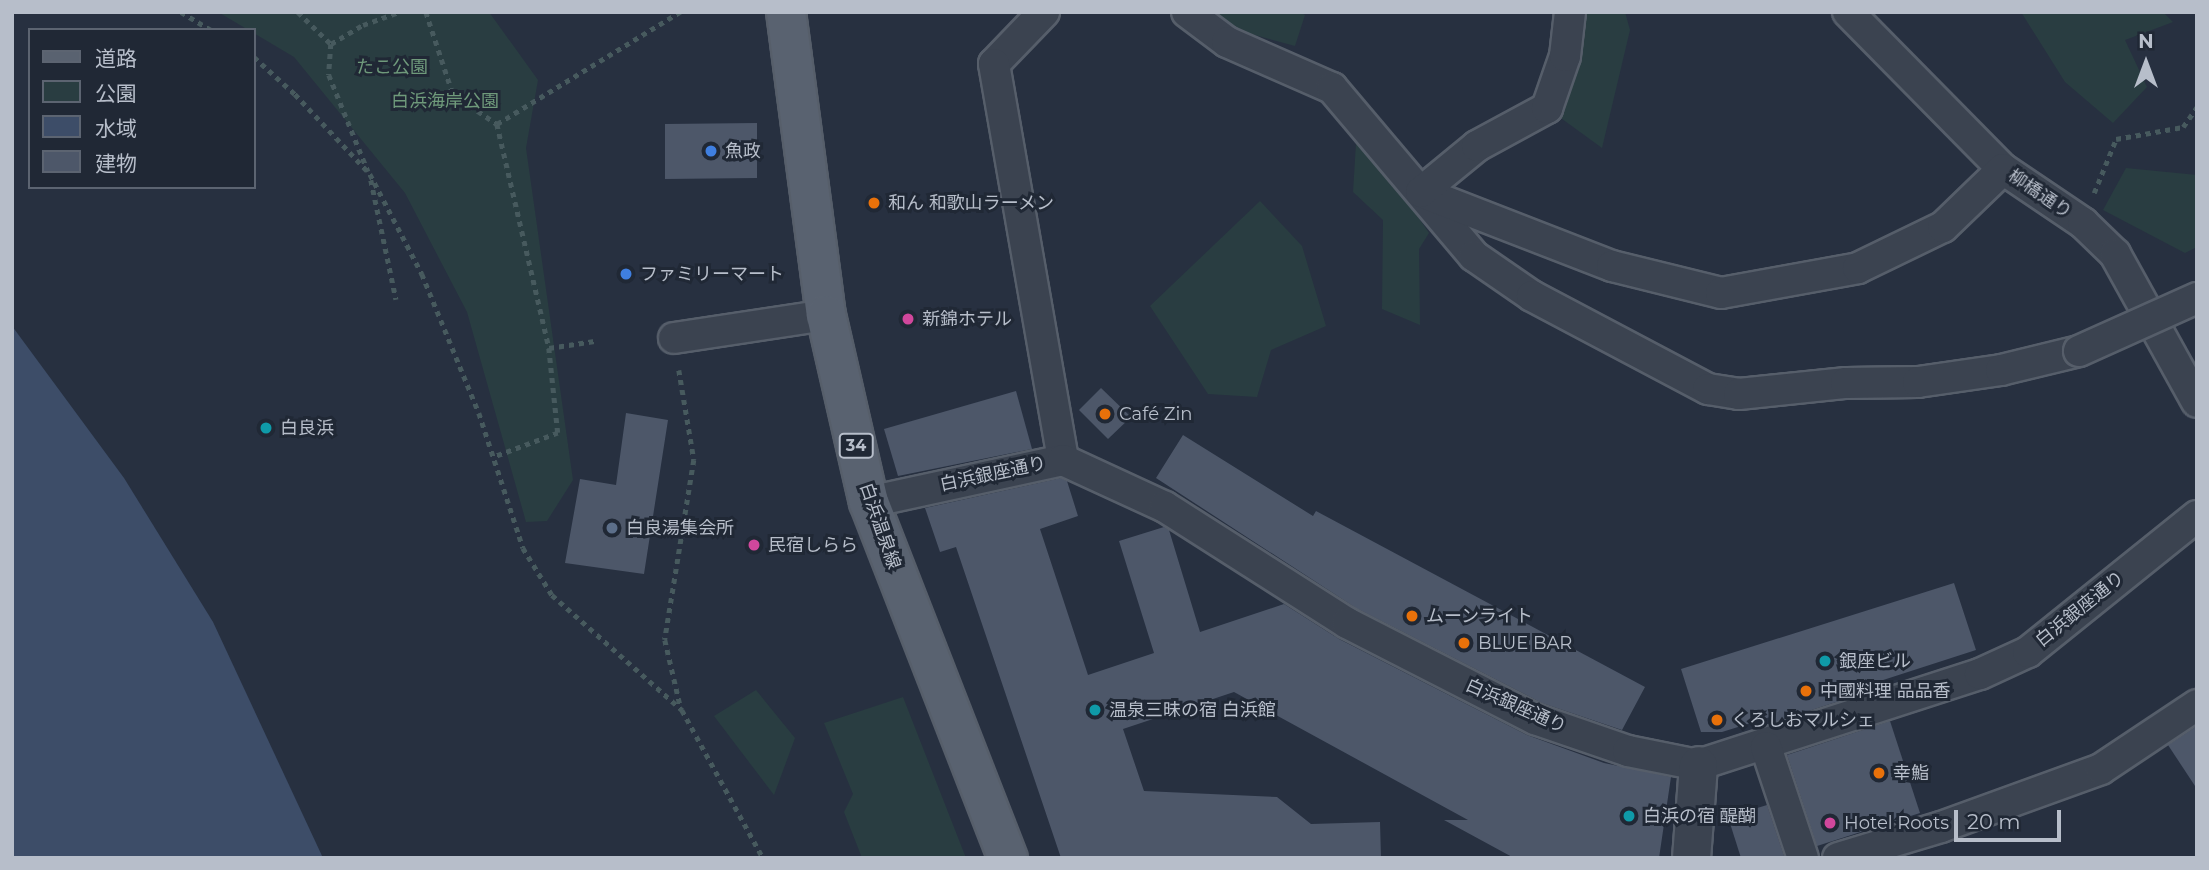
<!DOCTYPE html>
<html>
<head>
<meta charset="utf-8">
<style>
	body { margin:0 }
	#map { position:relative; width:2209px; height:870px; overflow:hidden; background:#273040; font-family:Montserrat,"Noto Sans JP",sans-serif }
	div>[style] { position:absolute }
	.green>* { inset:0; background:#293d41 }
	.water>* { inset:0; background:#3d4d68 }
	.building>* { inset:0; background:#4d5769 }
	.path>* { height:4.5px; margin-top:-2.25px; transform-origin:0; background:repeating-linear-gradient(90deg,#475a5e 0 5px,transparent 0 10px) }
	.roads { filter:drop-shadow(2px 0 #565e6a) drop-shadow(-2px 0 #565e6a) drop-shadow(0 2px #565e6a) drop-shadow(0 -2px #565e6a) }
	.minor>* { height:30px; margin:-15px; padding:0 15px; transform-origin:15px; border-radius:15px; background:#3b4350 }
	.tertiary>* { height:37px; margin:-18.5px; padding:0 18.5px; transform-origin:18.5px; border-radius:18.5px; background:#3b4350 }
	.primary>* { height:38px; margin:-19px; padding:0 19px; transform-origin:19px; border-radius:19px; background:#596270 }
	.bridges { filter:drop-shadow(2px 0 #565e6a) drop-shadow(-2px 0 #565e6a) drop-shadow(0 2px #565e6a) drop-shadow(0 -2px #565e6a) }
	.minor-bridge>* { height:30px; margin:-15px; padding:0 15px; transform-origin:15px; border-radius:15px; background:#3b4350 }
	.dots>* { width:19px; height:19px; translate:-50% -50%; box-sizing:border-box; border:4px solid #202835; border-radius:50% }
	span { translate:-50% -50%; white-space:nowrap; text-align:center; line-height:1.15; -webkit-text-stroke:6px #202835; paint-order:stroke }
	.shield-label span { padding:2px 5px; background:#202835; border:2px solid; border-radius:5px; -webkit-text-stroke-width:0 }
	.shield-label { font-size:16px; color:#b7beca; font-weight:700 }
	.park-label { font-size:18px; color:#6f9a7b }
	.poi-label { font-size:18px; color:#b7beca }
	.left { translate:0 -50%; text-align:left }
	.street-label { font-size:18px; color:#b7beca }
	.frame { position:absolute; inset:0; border:14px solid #b7beca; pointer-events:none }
	.legend { position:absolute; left:28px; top:28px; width:228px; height:161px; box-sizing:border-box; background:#202835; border:2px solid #5c6471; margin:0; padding:9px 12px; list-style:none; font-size:21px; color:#b7beca }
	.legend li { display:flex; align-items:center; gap:14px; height:35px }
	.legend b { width:35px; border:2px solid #5c6471 }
	.north { position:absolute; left:2111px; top:28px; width:70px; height:70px; -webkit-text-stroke:5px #202835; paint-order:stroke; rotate:0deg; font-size:19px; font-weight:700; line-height:28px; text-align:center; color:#b7beca }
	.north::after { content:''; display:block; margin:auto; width:24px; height:32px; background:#b7beca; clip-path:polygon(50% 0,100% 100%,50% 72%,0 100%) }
	.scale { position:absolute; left:1954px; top:810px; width:107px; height:32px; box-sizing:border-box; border:4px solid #b7beca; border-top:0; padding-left:9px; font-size:21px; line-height:24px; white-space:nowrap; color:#b7beca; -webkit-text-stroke:5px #202835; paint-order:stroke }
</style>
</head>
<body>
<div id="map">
	<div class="green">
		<div style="clip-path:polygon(218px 12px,489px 12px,538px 80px,526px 148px,573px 480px,547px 521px,526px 522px,467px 312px,405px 193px,294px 57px)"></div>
		<div style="clip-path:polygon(1214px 12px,1300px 12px,1305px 15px,1295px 46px,1233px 29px)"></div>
		<div style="clip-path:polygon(1570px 12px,1625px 12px,1630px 30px,1602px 148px,1547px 108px)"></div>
		<div style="clip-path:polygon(2021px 12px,2163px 12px,2173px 22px,2125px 40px,2147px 87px,2113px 123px,2065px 82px)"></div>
		<div style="clip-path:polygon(1357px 127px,1429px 233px,1419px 249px,1420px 325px,1382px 309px,1383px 220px,1353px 192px)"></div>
		<div style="clip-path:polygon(2126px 168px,2197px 175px,2197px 247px,2185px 253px,2103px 210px)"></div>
		<div style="clip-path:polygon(1260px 201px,1302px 246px,1326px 326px,1271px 350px,1257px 397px,1208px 394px,1150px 306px)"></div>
		<div style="clip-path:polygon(756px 690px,795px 738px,774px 795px,714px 716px)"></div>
		<div style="clip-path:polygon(903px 697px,966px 858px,862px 858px,844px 812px,853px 794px,824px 723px)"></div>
	</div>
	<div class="water">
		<div style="clip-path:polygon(12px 326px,124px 478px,213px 622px,323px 858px,12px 858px)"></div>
	</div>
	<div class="building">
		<div style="clip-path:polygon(757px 123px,757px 178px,665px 179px,665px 124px)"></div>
		<div style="clip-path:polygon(1101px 388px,1131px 417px,1108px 439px,1079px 410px)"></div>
		<div style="clip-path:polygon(1016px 391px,1032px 449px,898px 476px,884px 429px)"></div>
		<div style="clip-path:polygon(626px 413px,668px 420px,644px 574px,565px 563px,580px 479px,616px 485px)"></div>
		<div style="clip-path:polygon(1183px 435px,1313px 516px,1316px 511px,1645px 687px,1622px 730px,1542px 703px,1356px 608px,1156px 478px)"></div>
		<div style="clip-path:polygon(1061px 478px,1067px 481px,1078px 516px,1040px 529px,1088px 675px,1154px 653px,1119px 541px,1164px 527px,1169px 530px,1200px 632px,1284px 604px,1339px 639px,1527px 735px,1604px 763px,1671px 777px,1659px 858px,1514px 858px,1444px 820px,1468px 820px,1234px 692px,1123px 729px,1144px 791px,1277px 797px,1311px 824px,1380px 822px,1381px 858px,1061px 858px,956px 547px,940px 552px,925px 508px)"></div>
		<div style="clip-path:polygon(1954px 583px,1976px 650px,1877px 682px,1879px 688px,1772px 723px,1770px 717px,1722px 732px,1701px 732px,1681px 669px)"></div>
		<div style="clip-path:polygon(1890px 721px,1920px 813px,1817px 846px,1787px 755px)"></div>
		<div style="clip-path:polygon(2197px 726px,2197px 789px,2168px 745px)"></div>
		<div style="clip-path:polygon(1767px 805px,1784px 856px,1741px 858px,1728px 817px)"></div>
	</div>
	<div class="path">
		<div style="left:181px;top:12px;width:35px;rotate:31deg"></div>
		<div style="left:298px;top:12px;width:46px;rotate:44.1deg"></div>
		<div style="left:331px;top:44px;width:31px;rotate:94deg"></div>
		<div style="left:329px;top:75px;width:104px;rotate:67.9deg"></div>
		<div style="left:426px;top:12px;width:86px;rotate:71.8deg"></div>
		<div style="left:453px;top:94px;width:53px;rotate:34.3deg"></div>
		<div style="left:497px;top:124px;width:230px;rotate:76.9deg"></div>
		<div style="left:549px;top:348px;width:85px;rotate:84deg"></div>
		<div style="left:558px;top:433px;width:68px;rotate:159.4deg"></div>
		<div style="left:331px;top:44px;width:37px;rotate:-31deg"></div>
		<div style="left:363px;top:25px;width:37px;rotate:-20deg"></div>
		<div style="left:254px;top:57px;width:55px;rotate:42.1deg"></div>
		<div style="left:295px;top:94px;width:110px;rotate:46.8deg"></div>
		<div style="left:370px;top:174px;width:113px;rotate:62.5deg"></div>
		<div style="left:422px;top:274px;width:150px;rotate:67.7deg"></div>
		<div style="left:479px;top:413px;width:142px;rotate:71.9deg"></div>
		<div style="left:523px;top:548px;width:55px;rotate:58.3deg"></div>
		<div style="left:552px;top:595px;width:174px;rotate:41.5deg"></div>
		<div style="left:682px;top:710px;width:169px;rotate:61.3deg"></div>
		<div style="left:497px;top:124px;width:215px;rotate:-31.5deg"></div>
		<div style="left:371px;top:180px;width:122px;rotate:78.1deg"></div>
		<div style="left:2094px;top:193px;width:58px;rotate:-67.8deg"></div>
		<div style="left:2116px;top:139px;width:68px;rotate:-10.2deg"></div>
		<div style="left:2183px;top:127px;width:24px;rotate:-55deg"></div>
		<div style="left:549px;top:348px;width:46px;rotate:-8.8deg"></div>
		<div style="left:679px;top:370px;width:91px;rotate:80.5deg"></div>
		<div style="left:694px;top:460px;width:182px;rotate:99.2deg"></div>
		<div style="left:665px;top:640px;width:71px;rotate:76.9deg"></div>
	</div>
	<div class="roads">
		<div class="minor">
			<div style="left:1044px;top:12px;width:72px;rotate:133.9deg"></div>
			<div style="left:994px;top:64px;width:402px;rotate:80.1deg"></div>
			<div style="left:1187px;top:12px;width:50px;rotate:36.9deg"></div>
			<div style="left:1227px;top:42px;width:115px;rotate:23.7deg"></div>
			<div style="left:1332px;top:88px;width:220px;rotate:49.8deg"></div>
			<div style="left:1474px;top:256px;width:70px;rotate:34.6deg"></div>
			<div style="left:1532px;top:296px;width:199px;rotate:27.9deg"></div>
			<div style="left:1708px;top:389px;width:31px;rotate:9deg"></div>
			<div style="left:1739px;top:394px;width:108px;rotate:-5.9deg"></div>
			<div style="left:1846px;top:383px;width:72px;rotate:-0.8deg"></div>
			<div style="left:1918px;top:382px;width:84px;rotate:-8.2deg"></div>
			<div style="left:2001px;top:370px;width:80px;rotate:-13.7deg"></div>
			<div style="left:1848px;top:12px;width:221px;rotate:45.4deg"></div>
			<div style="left:2003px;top:169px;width:97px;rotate:34deg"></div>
			<div style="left:2083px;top:223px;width:45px;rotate:44.1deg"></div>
			<div style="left:2115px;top:254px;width:169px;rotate:61deg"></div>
			<div style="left:1421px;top:192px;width:205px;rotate:21.2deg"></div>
			<div style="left:1612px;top:266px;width:112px;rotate:13.9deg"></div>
			<div style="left:1721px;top:293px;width:139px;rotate:-10.3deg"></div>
			<div style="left:1858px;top:268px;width:94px;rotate:-25.8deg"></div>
			<div style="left:1943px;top:227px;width:83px;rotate:-44deg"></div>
			<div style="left:1421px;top:192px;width:72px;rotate:-39.4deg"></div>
			<div style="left:1477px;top:146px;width:80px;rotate:-28.5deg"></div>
			<div style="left:1547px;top:108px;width:55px;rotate:-70.9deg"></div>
			<div style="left:1565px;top:56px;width:44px;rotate:-83.5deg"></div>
			<div style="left:674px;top:338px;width:154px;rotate:-8.6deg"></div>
			<div style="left:869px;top:502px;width:198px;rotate:-12.2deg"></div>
			<div style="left:1063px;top:460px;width:112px;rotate:24.7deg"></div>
			<div style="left:1165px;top:507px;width:216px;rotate:32.5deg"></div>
			<div style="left:1347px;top:623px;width:211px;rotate:27.1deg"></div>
			<div style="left:1535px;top:719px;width:98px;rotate:19deg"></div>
			<div style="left:1628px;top:751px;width:71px;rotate:11.3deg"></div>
			<div style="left:1698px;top:765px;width:296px;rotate:-17.9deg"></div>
			<div style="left:1980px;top:674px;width:53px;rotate:-24.6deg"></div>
			<div style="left:2028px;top:652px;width:217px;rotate:-38.8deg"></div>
			<div style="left:1766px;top:747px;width:117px;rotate:71.6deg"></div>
			<div style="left:1838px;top:858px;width:108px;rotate:-16.8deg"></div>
			<div style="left:1941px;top:827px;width:170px;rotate:-19.9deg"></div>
			<div style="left:2101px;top:769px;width:115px;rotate:-33.7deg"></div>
		</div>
		<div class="tertiary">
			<div style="left:1691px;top:858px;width:93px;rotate:-85.7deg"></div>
		</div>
		<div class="primary">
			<div style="left:786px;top:12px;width:306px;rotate:82.5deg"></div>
			<div style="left:826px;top:315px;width:192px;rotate:77.1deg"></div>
			<div style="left:869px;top:502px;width:382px;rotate:68.7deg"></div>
		</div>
	</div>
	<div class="bridges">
		<div class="minor-bridge">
			<div style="left:2079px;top:351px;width:129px;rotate:-24.2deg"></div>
		</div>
	</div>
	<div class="dots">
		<div style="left:711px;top:151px;background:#3f7fe0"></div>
		<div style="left:874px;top:203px;background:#e8710a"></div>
		<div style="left:626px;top:274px;background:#3f7fe0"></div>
		<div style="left:908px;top:319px;background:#d1479c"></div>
		<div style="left:1105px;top:414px;background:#e8710a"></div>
		<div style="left:266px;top:428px;background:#0f9aa8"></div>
		<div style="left:612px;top:528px;background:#5c6f8a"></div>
		<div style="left:754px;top:545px;background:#d1479c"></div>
		<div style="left:1412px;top:616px;background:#e8710a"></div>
		<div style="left:1464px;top:643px;background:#e8710a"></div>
		<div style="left:1825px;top:661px;background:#0f9aa8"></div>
		<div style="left:1806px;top:691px;background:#e8710a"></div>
		<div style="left:1095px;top:710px;background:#0f9aa8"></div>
		<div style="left:1717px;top:720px;background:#e8710a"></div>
		<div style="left:1879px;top:773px;background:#e8710a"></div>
		<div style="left:1629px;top:816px;background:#0f9aa8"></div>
		<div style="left:1830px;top:823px;background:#d1479c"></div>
	</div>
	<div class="shield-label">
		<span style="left:856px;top:446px">34</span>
	</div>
	<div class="park-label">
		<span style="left:392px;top:67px">たこ公園</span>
		<span style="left:445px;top:101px">白浜海岸公園</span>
	</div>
	<div class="poi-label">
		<span class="left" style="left:725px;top:151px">魚政</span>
		<span class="left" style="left:888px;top:203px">和ん 和歌山ラーメン</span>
		<span class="left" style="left:640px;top:274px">ファミリーマート</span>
		<span class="left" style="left:922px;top:319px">新錦ホテル</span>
		<span class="left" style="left:1119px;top:414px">Café Zin</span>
		<span class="left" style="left:280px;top:428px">白良浜</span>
		<span class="left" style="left:626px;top:528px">白良湯集会所</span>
		<span class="left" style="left:768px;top:545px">民宿しらら</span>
		<span class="left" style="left:1426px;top:616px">ムーンライト</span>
		<span class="left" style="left:1478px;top:643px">BLUE BAR</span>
		<span class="left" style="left:1839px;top:661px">銀座ビル</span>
		<span class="left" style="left:1820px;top:691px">中國料理 品品香</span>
		<span class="left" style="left:1109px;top:710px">温泉三昧の宿 白浜館</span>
		<span class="left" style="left:1731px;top:720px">くろしおマルシェ</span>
		<span class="left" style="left:1893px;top:773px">幸鮨</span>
		<span class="left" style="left:1643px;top:816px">白浜の宿 醍醐</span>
		<span class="left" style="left:1844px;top:823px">Hotel Roots</span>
	</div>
	<div class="street-label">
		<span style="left:2040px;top:194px;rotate:34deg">柳橋通り</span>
		<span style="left:993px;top:474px;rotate:-12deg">白浜銀座通り</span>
		<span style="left:880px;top:526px;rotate:71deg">白浜温泉線</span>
		<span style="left:2080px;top:609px;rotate:-39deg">白浜銀座通り</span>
		<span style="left:1516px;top:706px;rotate:24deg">白浜銀座通り</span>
	</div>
	<div class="frame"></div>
	<ul class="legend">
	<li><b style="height:9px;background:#596270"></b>道路</li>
	<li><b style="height:19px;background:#293d41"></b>公園</li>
	<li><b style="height:19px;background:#3d4d68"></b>水域</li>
	<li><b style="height:19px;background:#4d5769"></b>建物</li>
	</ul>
	<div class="north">N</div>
	<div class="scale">20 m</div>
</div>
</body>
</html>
